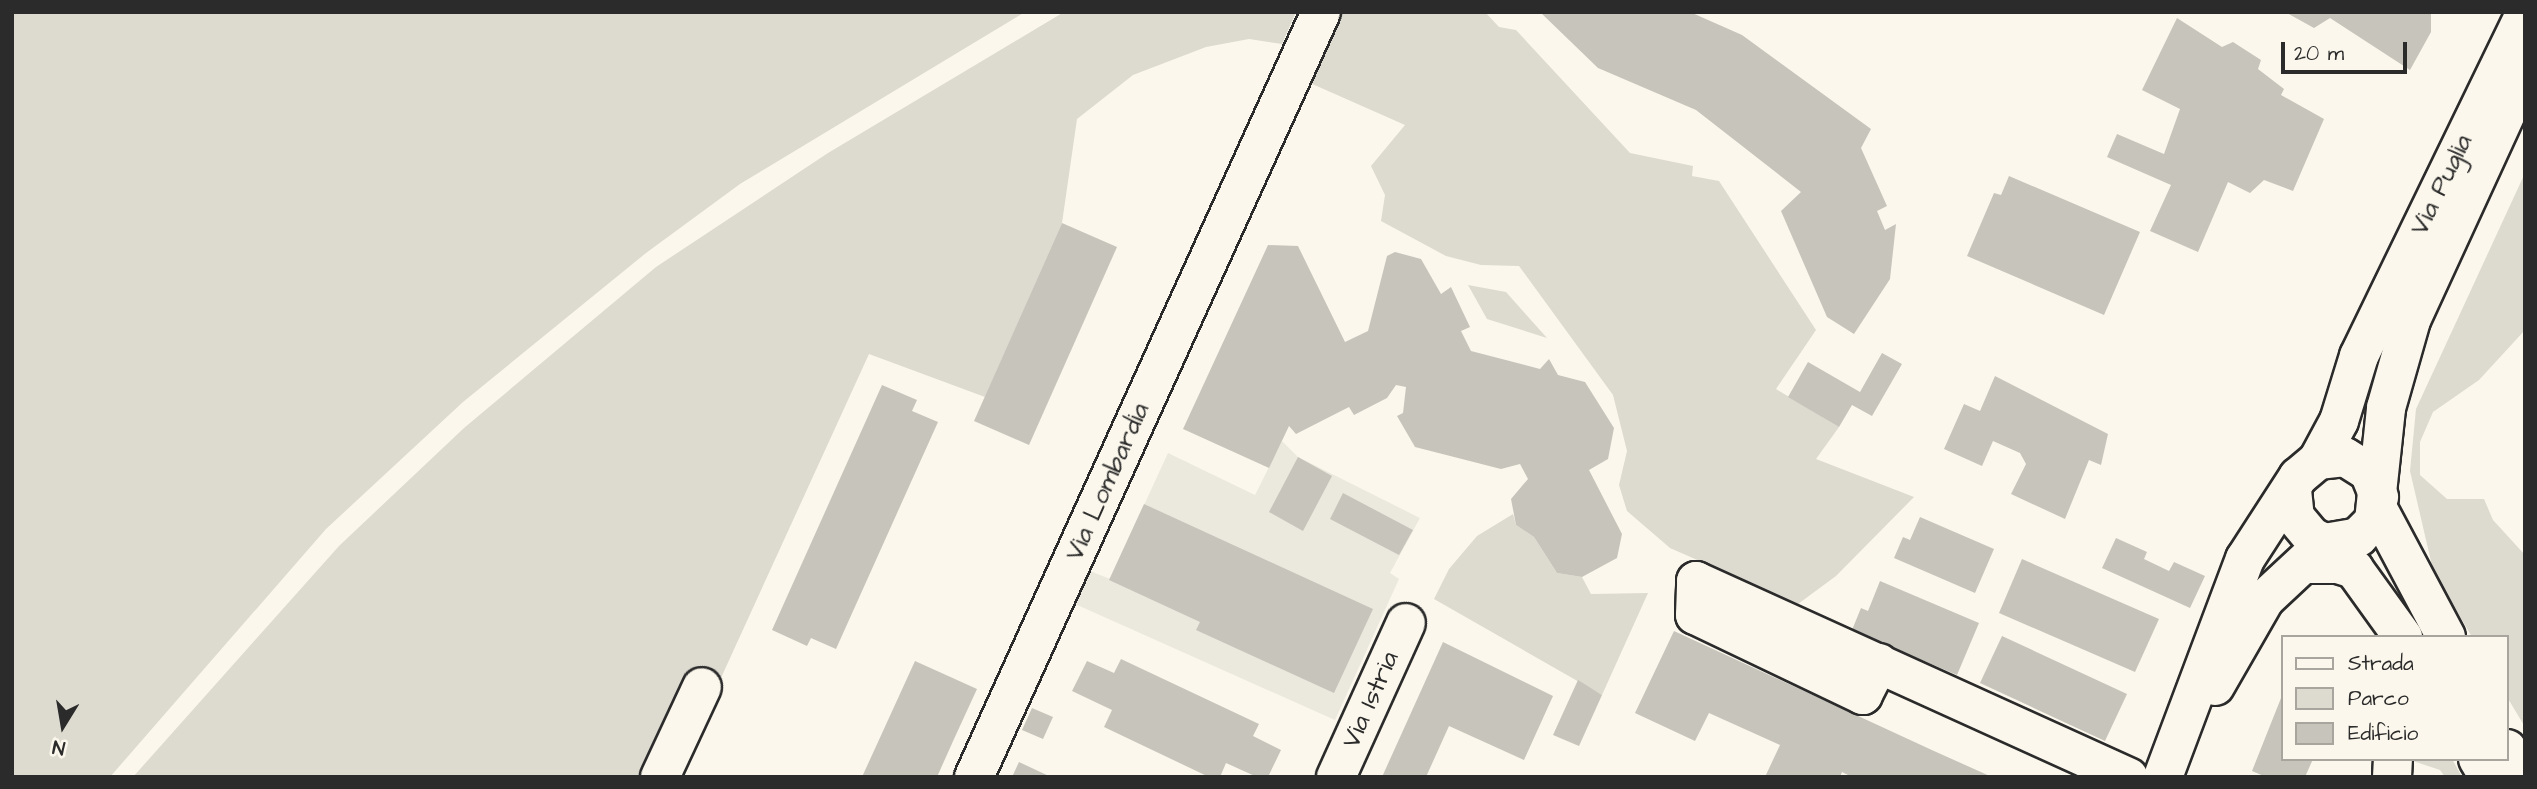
<!DOCTYPE html>
<html>
<head>
<meta charset="utf-8">
<style>
	body { margin:0 }
	#map { position:relative; width:2537px; height:789px; overflow:hidden; background:#fbf7ec; font-family:"Architects Daughter",sans-serif }
	div>[style] { position:absolute }
	.built>* { inset:0; background:#ebe8de }
	.green>* { inset:0; background:#dddad0 }
	.building>* { inset:0; background:#c7c4bc }
	.roads { filter:drop-shadow(2px 0 #2b2b2b) drop-shadow(-2px 0 #2b2b2b) drop-shadow(0 2px #2b2b2b) drop-shadow(0 -2px #2b2b2b) }
	.minor>* { height:38px; margin:-19px; padding:0 19px; transform-origin:19px; border-radius:19px; background:#fbf7ec }
	span { translate:-50% -50%; white-space:nowrap; text-align:center; line-height:1.15; -webkit-text-stroke:5px #fbf7ec; paint-order:stroke }
	.street-label { font-size:26px; color:#2b2b2b }
	.frame { position:absolute; inset:0; border:14px solid #2b2b2b; pointer-events:none }
	.legend { position:absolute; left:2281px; top:635px; width:228px; height:126px; box-sizing:border-box; background:#fbf7ec; border:2px solid #a8a59f; margin:0; padding:9px 12px; list-style:none; font-size:21px; color:#2b2b2b }
	.legend li { display:flex; align-items:center; gap:14px; height:35px }
	.legend b { width:35px; border:2px solid #a8a59f }
	.north { position:absolute; left:28px; top:691px; width:70px; height:70px; -webkit-text-stroke:5px #fbf7ec; paint-order:stroke; rotate:191deg; font-size:19px; font-weight:700; line-height:28px; text-align:center; color:#2b2b2b }
	.north::after { content:''; display:block; margin:auto; width:24px; height:32px; background:#2b2b2b; clip-path:polygon(50% 0,100% 100%,50% 72%,0 100%) }
	.scale { position:absolute; left:2281px; top:42px; width:126px; height:32px; box-sizing:border-box; border:4px solid #2b2b2b; border-top:0; padding-left:9px; font-size:21px; line-height:24px; white-space:nowrap; color:#2b2b2b; -webkit-text-stroke:5px #fbf7ec; paint-order:stroke }
</style>
</head>
<body>
<div id="map">
	<div class="built">
		<div style="clip-path:polygon(1282px 441px,1298px 457px,1420px 518px,1390px 573px,1399px 579px,1335px 720px,1075px 604px,1090px 571px,1110px 579px,1168px 453px,1255px 495px)"></div>
	</div>
	<div class="green">
		<div style="clip-path:polygon(12px 12px,1025px 12px,740px 184px,646px 253px,463px 402px,326px 529px,110px 777px,12px 777px)"></div>
		<div style="clip-path:polygon(1064px 12px,1296px 12px,1282px 44px,1249px 39px,1206px 47px,1133px 75px,1077px 119px,1062px 223px,985px 397px,869px 354px,720px 680px,701px 673px,650px 777px,133px 777px,339px 546px,464px 428px,656px 267px,828px 153px)"></div>
		<div style="clip-path:polygon(1342px 12px,1485px 12px,1499px 27px,1516px 30px,1630px 153px,1693px 166px,1692px 176px,1719px 181px,1816px 330px,1776px 389px,1839px 427px,1816px 459px,1914px 497px,1836px 576px,1798px 604px,1670px 548px,1627px 511px,1619px 485px,1627px 451px,1613px 395px,1519px 266px,1481px 265px,1446px 256px,1381px 221px,1385px 195px,1371px 166px,1405px 125px,1310px 83px)"></div>
		<div style="clip-path:polygon(2525px 173px,2525px 330px,2479px 380px,2433px 412px,2420px 442px,2420px 475px,2447px 499px,2484px 499px,2493px 520px,2525px 555px,2525px 727px,2507px 697px,2507px 637px,2472px 637px,2433px 570px,2410px 471px,2416px 409px)"></div>
		<div style="clip-path:polygon(1468px 285px,1506px 292px,1547px 338px,1487px 319px)"></div>
		<div style="clip-path:polygon(1513px 514px,1516px 525px,1534px 537px,1557px 573px,1582px 577px,1591px 594px,1648px 593px,1602px 695px,1434px 599px,1449px 569px,1477px 536px)"></div>
		<div style="clip-path:polygon(2452px 759px,2462px 777px,2445px 777px,2440px 770px,2413px 761px)"></div>
	</div>
	<div class="building">
		<div style="clip-path:polygon(1540px 12px,1690px 12px,1742px 35px,1871px 129px,1861px 148px,1887px 206px,1877px 211px,1885px 230px,1896px 224px,1890px 279px,1854px 334px,1827px 317px,1781px 211px,1801px 192px,1696px 110px,1598px 68px)"></div>
		<div style="clip-path:polygon(2285px 12px,2431px 12px,2431px 32px,2410px 70px,2330px 18px,2314px 28px)"></div>
		<div style="clip-path:polygon(2177px 18px,2222px 47px,2233px 42px,2261px 60px,2258px 69px,2284px 89px,2281px 95px,2324px 119px,2293px 191px,2264px 180px,2250px 193px,2228px 182px,2198px 252px,2150px 231px,2171px 185px,2107px 157px,2117px 134px,2164px 154px,2180px 109px,2142px 90px)"></div>
		<div style="clip-path:polygon(2009px 176px,2140px 232px,2104px 315px,1967px 256px,1994px 193px,2001px 195px)"></div>
		<div style="clip-path:polygon(1062px 223px,1117px 247px,1029px 445px,974px 421px)"></div>
		<div style="clip-path:polygon(1268px 245px,1298px 246px,1345px 342px,1368px 331px,1387px 256px,1395px 252px,1421px 259px,1441px 294px,1451px 287px,1470px 327px,1461px 331px,1471px 351px,1540px 369px,1549px 359px,1558px 375px,1585px 382px,1614px 428px,1608px 459px,1589px 470px,1622px 534px,1617px 558px,1582px 577px,1557px 573px,1534px 537px,1516px 525px,1511px 499px,1528px 479px,1520px 464px,1501px 469px,1415px 447px,1397px 416px,1403px 413px,1406px 387px,1396px 385px,1387px 398px,1354px 415px,1349px 407px,1296px 434px,1289px 426px,1269px 468px,1183px 429px)"></div>
		<div style="clip-path:polygon(1882px 353px,1902px 364px,1872px 416px,1852px 405px,1839px 427px,1788px 397px,1808px 362px,1860px 392px)"></div>
		<div style="clip-path:polygon(1995px 376px,2108px 434px,2101px 465px,2089px 460px,2065px 519px,2011px 494px,2026px 464px,2020px 453px,1993px 441px,1982px 466px,1944px 449px,1964px 404px,1980px 411px)"></div>
		<div style="clip-path:polygon(882px 385px,917px 400px,912px 411px,938px 422px,836px 649px,811px 638px,807px 646px,772px 630px)"></div>
		<div style="clip-path:polygon(1298px 457px,1332px 476px,1303px 531px,1269px 512px)"></div>
		<div style="clip-path:polygon(1343px 493px,1413px 530px,1399px 555px,1330px 519px)"></div>
		<div style="clip-path:polygon(1144px 504px,1373px 609px,1334px 693px,1196px 630px,1200px 622px,1109px 580px)"></div>
		<div style="clip-path:polygon(1920px 517px,1994px 549px,1975px 593px,1894px 558px,1903px 537px,1910px 540px)"></div>
		<div style="clip-path:polygon(2116px 538px,2147px 552px,2144px 559px,2169px 571px,2174px 562px,2205px 576px,2190px 608px,2102px 568px)"></div>
		<div style="clip-path:polygon(2022px 559px,2159px 619px,2135px 672px,1999px 613px)"></div>
		<div style="clip-path:polygon(1880px 581px,1979px 623px,1957px 675px,1852px 630px,1861px 608px,1868px 611px)"></div>
		<div style="clip-path:polygon(1674px 631px,1934px 751px,1992px 777px,1852px 777px,1842px 772px,1840px 777px,1765px 777px,1780px 745px,1709px 713px,1695px 741px,1635px 713px)"></div>
		<div style="clip-path:polygon(2002px 636px,2127px 694px,2105px 741px,1980px 683px)"></div>
		<div style="clip-path:polygon(1443px 642px,1553px 696px,1524px 760px,1449px 726px,1426px 777px,1382px 777px)"></div>
		<div style="clip-path:polygon(1121px 659px,1259px 724px,1253px 736px,1281px 750px,1268px 777px,1257px 777px,1226px 763px,1220px 777px,1209px 777px,1104px 727px,1112px 710px,1072px 691px,1087px 661px,1114px 673px)"></div>
		<div style="clip-path:polygon(915px 661px,977px 689px,954px 739px,937px 777px,862px 777px)"></div>
		<div style="clip-path:polygon(1578px 680px,1602px 695px,1579px 746px,1553px 735px)"></div>
		<div style="clip-path:polygon(2283px 693px,2283px 759px,2313px 759px,2305px 777px,2266px 777px,2252px 771px)"></div>
		<div style="clip-path:polygon(1032px 708px,1053px 717px,1043px 739px,1022px 730px)"></div>
		<div style="clip-path:polygon(1019px 762px,1051px 777px,1012px 777px)"></div>
	</div>
	<div class="roads">
		<div class="minor">
			<div style="left:2318px;top:460px;width:44px;rotate:-61.7deg"></div>
			<div style="left:2339px;top:421px;width:68px;rotate:-72.9deg"></div>
			<div style="left:2359px;top:356px;width:380px;rotate:-64.1deg"></div>
			<div style="left:2292px;top:490px;width:27px;rotate:84deg"></div>
			<div style="left:2295px;top:517px;width:26px;rotate:50deg"></div>
			<div style="left:2312px;top:537px;width:14px;rotate:25deg"></div>
			<div style="left:2325px;top:543px;width:34px;rotate:-10deg"></div>
			<div style="left:2358px;top:537px;width:23px;rotate:-45deg"></div>
			<div style="left:2374px;top:521px;width:114px;rotate:-83.9deg"></div>
			<div style="left:2386px;top:408px;width:91px;rotate:-74.1deg"></div>
			<div style="left:2411px;top:320px;width:273px;rotate:-65.3deg"></div>
			<div style="left:2378px;top:509px;width:145px;rotate:62deg"></div>
			<div style="left:2305px;top:564px;width:33px"></div>
			<div style="left:2338px;top:564px;width:17px;rotate:17deg"></div>
			<div style="left:2354px;top:569px;width:84px;rotate:54.2deg"></div>
			<div style="left:1879px;top:663px;width:36px;rotate:117deg"></div>
			<div style="left:1863px;top:695px;width:186px;rotate:-154.5deg"></div>
			<div style="left:1695px;top:615px;width:34px;rotate:-88deg"></div>
			<div style="left:1696px;top:581px;width:475px;rotate:24.4deg"></div>
			<div style="left:2215px;top:686px;width:100px;rotate:-60.1deg"></div>
			<div style="left:2265px;top:599px;width:82px;rotate:-43deg"></div>
			<div style="left:2507px;top:749px;width:31px;rotate:63deg"></div>
			<div style="left:2478px;top:759px;width:21px;rotate:59deg"></div>
			<div style="left:660px;top:777px;width:99px;rotate:-65deg"></div>
			<div style="left:974px;top:777px;width:840px;rotate:-65.6deg"></div>
			<div style="left:1336px;top:777px;width:169px;rotate:-65.6deg"></div>
			<div style="left:2163px;top:777px;width:233px;rotate:-69.4deg"></div>
			<div style="left:2245px;top:559px;width:98px;rotate:-57.1deg"></div>
			<div style="left:2298px;top:477px;width:26px;rotate:-40deg"></div>
			<div style="left:2318px;top:460px;width:27px;rotate:-6deg"></div>
			<div style="left:2345px;top:457px;width:28px;rotate:32deg"></div>
			<div style="left:2369px;top:472px;width:27px;rotate:68deg"></div>
			<div style="left:2392px;top:777px;width:18px;rotate:-87deg"></div>
		</div>
	</div>
	<div class="street-label">
		<span style="left:2442px;top:185px;rotate:-64deg">Via Puglia</span>
		<span style="left:1108px;top:482px;rotate:-66deg">Via Lombardia</span>
		<span style="left:1371px;top:700px;rotate:-66deg">Via Istria</span>
	</div>
	<div class="frame"></div>
	<ul class="legend">
	<li><b style="height:9px;background:#fbf7ec"></b>Strada</li>
	<li><b style="height:19px;background:#dddad0"></b>Parco</li>
	<li><b style="height:19px;background:#c7c4bc"></b>Edificio</li>
	</ul>
	<div class="north">N</div>
	<div class="scale">20 m</div>
</div>
</body>
</html>
